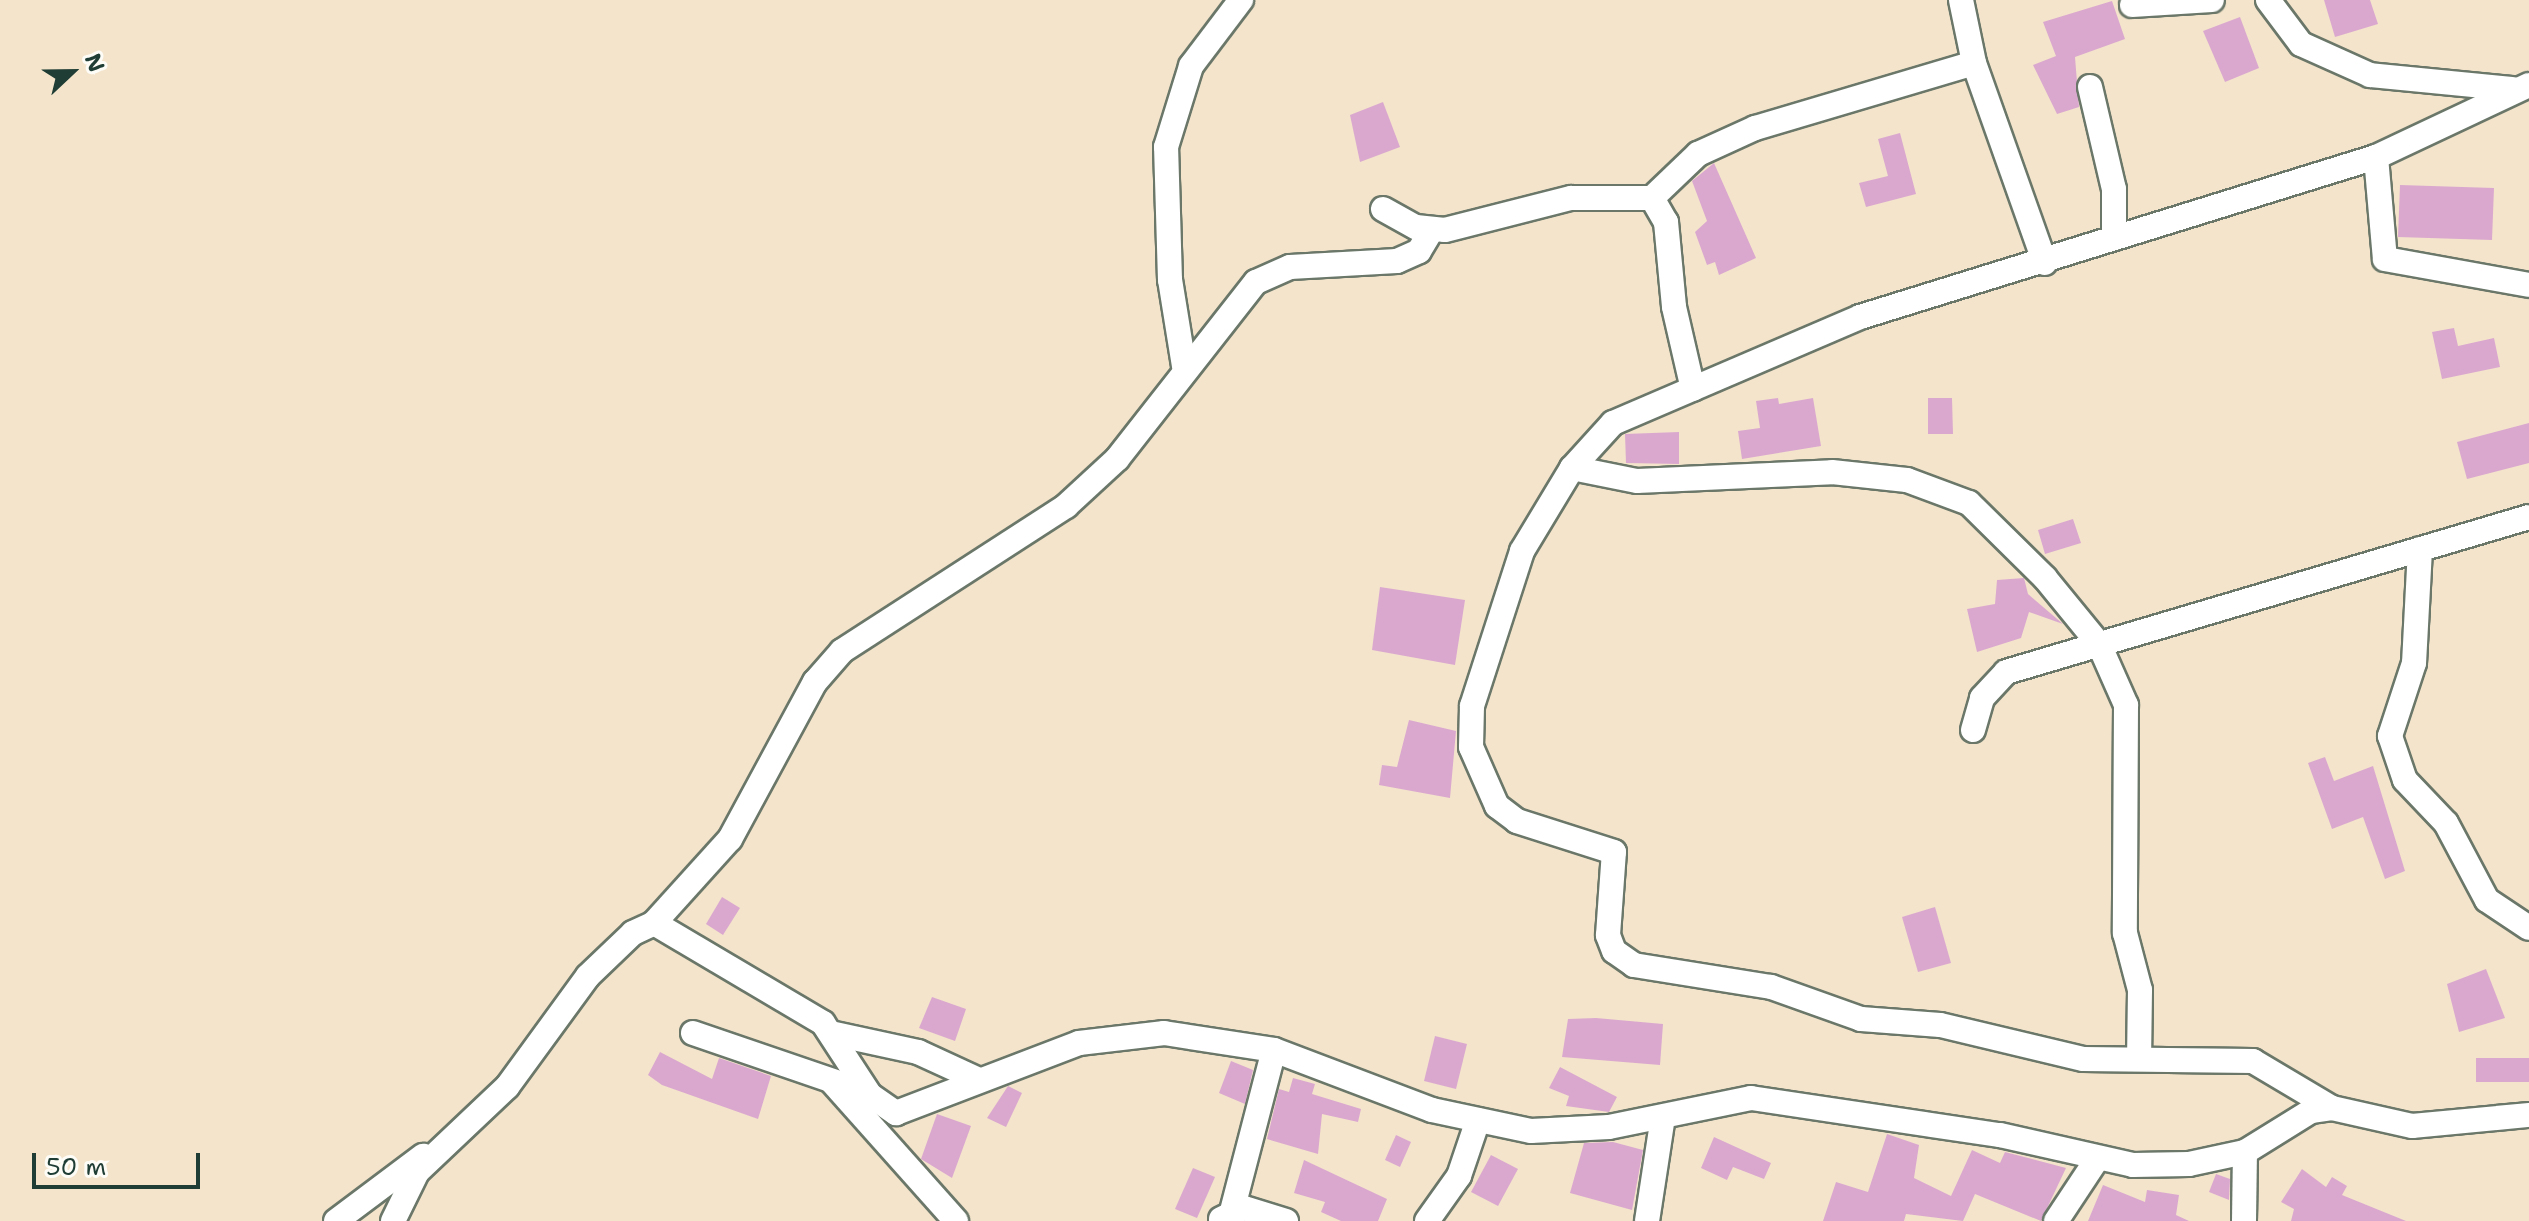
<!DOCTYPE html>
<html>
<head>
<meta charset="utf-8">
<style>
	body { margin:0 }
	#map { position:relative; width:2529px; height:1221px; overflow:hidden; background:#f4e4cb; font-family:"Shantell Sans",sans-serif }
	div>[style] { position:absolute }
	.building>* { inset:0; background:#daa8cf }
	.roads { filter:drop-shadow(2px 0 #6a7769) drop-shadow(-2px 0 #6a7769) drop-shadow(0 2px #6a7769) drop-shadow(0 -2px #6a7769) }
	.street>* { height:24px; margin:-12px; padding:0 12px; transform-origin:12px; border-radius:12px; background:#fff }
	span { translate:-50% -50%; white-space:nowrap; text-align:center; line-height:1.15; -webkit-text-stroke:8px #fdfcf7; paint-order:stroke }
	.north { position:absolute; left:32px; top:32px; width:80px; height:80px; -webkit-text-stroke:6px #fdfcf7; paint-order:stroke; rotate:68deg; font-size:22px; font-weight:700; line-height:32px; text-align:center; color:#1f3d34 }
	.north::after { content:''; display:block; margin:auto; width:28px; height:36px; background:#1f3d34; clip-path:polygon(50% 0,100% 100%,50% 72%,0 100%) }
	.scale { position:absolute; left:32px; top:1153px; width:168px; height:36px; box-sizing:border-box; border:4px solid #1f3d34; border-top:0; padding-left:10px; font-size:24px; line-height:28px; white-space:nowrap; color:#1f3d34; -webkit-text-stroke:6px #fdfcf7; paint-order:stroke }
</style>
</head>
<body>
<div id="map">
	<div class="building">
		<div style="clip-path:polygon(2324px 0,2370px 0,2378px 24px,2335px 37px)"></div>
		<div style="clip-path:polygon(2112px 1px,2125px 39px,2075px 57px,2079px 107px,2057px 114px,2033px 65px,2056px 56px,2043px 22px)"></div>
		<div style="clip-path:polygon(2240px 17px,2259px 68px,2225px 82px,2203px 31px)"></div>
		<div style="clip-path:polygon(1383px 102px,1400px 147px,1360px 162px,1350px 115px)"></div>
		<div style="clip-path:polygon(1900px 133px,1916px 194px,1866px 207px,1859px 183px,1888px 176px,1878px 139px)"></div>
		<div style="clip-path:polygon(1714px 163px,1756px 258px,1719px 275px,1715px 262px,1707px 265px,1695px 232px,1707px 221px,1692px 181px)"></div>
		<div style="clip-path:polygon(2400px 185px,2494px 188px,2492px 240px,2398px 237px)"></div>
		<div style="clip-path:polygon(2454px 328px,2458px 346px,2494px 338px,2500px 367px,2442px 379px,2432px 332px)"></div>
		<div style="clip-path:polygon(1778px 398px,1779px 404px,1813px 398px,1821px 446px,1742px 459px,1738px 431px,1760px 428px,1756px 401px)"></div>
		<div style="clip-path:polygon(1928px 398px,1952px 398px,1953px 434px,1928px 434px)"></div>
		<div style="clip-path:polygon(2529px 423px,2529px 463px,2467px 479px,2457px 442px)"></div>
		<div style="clip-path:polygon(1679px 432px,1679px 464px,1626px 463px,1625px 434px)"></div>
		<div style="clip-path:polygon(2073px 519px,2081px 543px,2045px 554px,2038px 530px)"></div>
		<div style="clip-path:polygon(2024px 578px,2028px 594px,2063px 624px,2029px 612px,2021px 638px,1977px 652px,1967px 609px,1995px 604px,1997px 580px)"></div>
		<div style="clip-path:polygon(1380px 587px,1465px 600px,1455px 665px,1372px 650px)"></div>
		<div style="clip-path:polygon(1409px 720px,1456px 731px,1450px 798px,1379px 785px,1382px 765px,1397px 767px)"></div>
		<div style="clip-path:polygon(2325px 757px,2334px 781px,2373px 766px,2405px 871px,2385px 879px,2363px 817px,2332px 829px,2308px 763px)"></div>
		<div style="clip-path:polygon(722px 897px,740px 908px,723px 935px,706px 924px)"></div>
		<div style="clip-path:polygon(1935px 907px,1951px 963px,1918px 972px,1902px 917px)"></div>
		<div style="clip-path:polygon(2486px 969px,2505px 1018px,2459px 1032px,2447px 984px)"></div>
		<div style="clip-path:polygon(932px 997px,966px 1009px,955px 1041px,919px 1028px)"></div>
		<div style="clip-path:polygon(1596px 1018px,1663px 1024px,1660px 1065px,1562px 1057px,1568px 1019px)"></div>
		<div style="clip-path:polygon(1435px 1036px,1467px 1044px,1456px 1089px,1424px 1081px)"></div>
		<div style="clip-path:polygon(660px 1052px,712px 1079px,719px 1058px,771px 1076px,758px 1119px,662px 1085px,648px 1075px)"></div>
		<div style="clip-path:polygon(2476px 1058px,2529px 1058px,2529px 1082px,2476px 1082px)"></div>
		<div style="clip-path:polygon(1231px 1061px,1253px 1070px,1245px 1104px,1219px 1093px)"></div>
		<div style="clip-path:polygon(1560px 1067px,1617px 1097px,1609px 1112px,1566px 1106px,1569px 1096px,1549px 1088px)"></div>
		<div style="clip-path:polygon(1293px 1078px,1315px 1084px,1312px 1094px,1361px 1109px,1358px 1122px,1322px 1114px,1318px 1154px,1267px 1139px,1279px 1089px,1289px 1092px)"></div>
		<div style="clip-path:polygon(1008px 1086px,1022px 1093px,1006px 1127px,987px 1118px)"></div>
		<div style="clip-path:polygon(937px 1114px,971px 1126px,952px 1178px,921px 1159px)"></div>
		<div style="clip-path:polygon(1887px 1134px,1919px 1145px,1914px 1178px,1951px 1196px,1972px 1150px,2000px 1163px,2005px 1152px,2066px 1168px,2041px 1221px,1975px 1194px,1963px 1221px,1906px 1214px,1904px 1221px,1823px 1221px,1836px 1182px,1868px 1192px)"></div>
		<div style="clip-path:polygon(1396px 1135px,1411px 1142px,1400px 1167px,1385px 1160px)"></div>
		<div style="clip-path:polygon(1714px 1137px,1771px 1163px,1764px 1179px,1733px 1167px,1727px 1180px,1701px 1168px)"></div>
		<div style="clip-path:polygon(1613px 1142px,1643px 1150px,1632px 1210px,1570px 1193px,1584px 1143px)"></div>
		<div style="clip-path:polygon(1491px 1155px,1518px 1169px,1498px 1206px,1471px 1192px)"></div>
		<div style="clip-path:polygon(1304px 1160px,1387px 1199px,1378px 1221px,1341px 1221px,1321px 1212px,1325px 1202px,1294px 1193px)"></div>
		<div style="clip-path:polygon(1193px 1168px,1215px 1177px,1197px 1218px,1175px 1209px)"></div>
		<div style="clip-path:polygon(2302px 1169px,2326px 1187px,2332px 1177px,2347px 1186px,2342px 1195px,2406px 1221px,2291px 1221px,2294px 1209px,2281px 1202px)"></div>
		<div style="clip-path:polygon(2216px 1174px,2230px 1179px,2229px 1200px,2209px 1192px)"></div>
		<div style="clip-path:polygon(2103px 1185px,2145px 1202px,2147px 1190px,2179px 1195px,2176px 1215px,2189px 1221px,2088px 1221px)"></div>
	</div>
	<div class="roads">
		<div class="street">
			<div style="left:1961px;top:0;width:64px;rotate:78.3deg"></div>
			<div style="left:1974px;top:63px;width:212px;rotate:70.5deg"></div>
			<div style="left:2268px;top:0;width:55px;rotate:53.1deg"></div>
			<div style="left:2301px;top:44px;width:76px;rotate:24.2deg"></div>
			<div style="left:2370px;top:75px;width:143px;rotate:5.6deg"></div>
			<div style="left:2132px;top:5px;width:80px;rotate:-3.6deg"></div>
			<div style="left:2090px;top:87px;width:105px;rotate:76.8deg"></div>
			<div style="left:2114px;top:189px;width:49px;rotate:90deg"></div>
			<div style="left:2376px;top:157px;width:102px;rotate:85deg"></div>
			<div style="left:2385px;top:259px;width:146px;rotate:10.2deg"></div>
			<div style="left:1652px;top:198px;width:64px;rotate:-43.7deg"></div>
			<div style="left:1698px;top:154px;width:63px;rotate:-24.5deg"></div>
			<div style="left:1755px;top:128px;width:228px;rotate:-16.5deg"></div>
			<div style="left:1383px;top:209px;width:38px;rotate:29deg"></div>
			<div style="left:1416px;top:227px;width:29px;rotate:6deg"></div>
			<div style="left:1445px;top:230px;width:130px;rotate:-14.3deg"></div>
			<div style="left:1571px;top:198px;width:81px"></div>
			<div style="left:1652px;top:198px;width:28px;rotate:60deg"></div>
			<div style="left:1666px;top:222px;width:85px;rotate:84.6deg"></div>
			<div style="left:1674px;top:307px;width:84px;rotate:77deg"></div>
			<div style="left:1184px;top:366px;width:87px;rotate:-99.2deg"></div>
			<div style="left:1170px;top:280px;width:133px;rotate:-91.7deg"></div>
			<div style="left:1166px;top:147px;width:85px;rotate:-72.8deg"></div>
			<div style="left:1191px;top:66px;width:83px;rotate:-52.9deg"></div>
			<div style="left:1572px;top:468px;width:66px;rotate:11.3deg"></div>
			<div style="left:1637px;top:481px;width:195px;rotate:-2.6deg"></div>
			<div style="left:1832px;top:472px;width:75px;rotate:6.1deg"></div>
			<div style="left:1907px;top:480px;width:66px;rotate:20.4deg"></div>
			<div style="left:1969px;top:503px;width:107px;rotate:44.6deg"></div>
			<div style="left:2045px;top:578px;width:85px;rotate:50.7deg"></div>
			<div style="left:2099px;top:644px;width:67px;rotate:66.1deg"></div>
			<div style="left:2126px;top:705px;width:228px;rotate:90.3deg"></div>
			<div style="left:2125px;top:933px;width:59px;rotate:75.3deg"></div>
			<div style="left:2140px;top:990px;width:68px;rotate:90.8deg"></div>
			<div style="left:2420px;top:549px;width:114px;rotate:93deg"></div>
			<div style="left:2414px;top:663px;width:77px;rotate:108.2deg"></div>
			<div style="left:2390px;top:736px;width:46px;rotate:71.2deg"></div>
			<div style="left:2405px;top:780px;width:59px;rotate:46.4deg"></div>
			<div style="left:2446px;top:823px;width:87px;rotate:62deg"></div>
			<div style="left:2487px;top:900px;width:50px;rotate:33.7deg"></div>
			<div style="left:1973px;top:730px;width:33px;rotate:-74deg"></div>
			<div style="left:1982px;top:698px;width:35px;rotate:-47deg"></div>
			<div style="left:2006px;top:672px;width:545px;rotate:-16.51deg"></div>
			<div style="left:654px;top:923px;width:196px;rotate:30.6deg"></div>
			<div style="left:823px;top:1023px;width:86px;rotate:56.9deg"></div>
			<div style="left:870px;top:1095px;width:32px;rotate:35deg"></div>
			<div style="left:896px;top:1113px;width:196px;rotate:-20.9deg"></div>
			<div style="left:1079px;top:1043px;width:86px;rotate:-6.7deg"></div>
			<div style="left:1164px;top:1033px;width:111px;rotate:8.8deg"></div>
			<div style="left:1274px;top:1050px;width:169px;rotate:20.8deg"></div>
			<div style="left:1432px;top:1110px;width:101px;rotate:12deg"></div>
			<div style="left:1531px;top:1131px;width:78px;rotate:-2.9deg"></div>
			<div style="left:1609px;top:1127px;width:145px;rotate:-11.5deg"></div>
			<div style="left:1751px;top:1098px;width:252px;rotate:8.5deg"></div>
			<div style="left:2000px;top:1135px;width:136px;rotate:12.7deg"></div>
			<div style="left:2133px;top:1165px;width:56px;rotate:-1deg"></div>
			<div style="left:2189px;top:1164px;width:57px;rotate:-12.1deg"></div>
			<div style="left:2245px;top:1152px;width:78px;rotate:-31.8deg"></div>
			<div style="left:2311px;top:1111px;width:21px;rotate:-8deg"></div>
			<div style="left:2332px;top:1108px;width:82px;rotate:12.7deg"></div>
			<div style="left:2412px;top:1126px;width:118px;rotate:-5.4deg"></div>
			<div style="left:693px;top:1033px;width:164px;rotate:18.9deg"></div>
			<div style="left:835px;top:1034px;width:85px;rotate:12.2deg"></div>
			<div style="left:918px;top:1052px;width:65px;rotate:24.6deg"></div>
			<div style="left:833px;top:1083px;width:185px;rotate:48.3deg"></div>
			<div style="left:2332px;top:1108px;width:92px;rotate:-149.3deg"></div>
			<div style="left:2253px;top:1061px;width:170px;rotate:-179.3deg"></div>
			<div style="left:2083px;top:1059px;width:147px;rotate:-166.6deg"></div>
			<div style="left:1940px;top:1025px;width:79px;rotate:-175.7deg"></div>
			<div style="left:1861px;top:1019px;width:96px;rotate:-160.4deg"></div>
			<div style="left:1771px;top:987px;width:139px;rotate:-170.9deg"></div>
			<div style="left:1634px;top:965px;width:24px;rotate:-145deg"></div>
			<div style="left:1614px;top:951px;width:17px;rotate:-111deg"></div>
			<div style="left:1608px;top:935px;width:83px;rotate:-85.9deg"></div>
			<div style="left:1614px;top:852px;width:102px;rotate:-162.3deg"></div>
			<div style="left:1517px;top:821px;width:25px;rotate:-143deg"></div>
			<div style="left:1497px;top:806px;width:64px;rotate:-113.8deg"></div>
			<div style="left:1471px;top:747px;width:41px;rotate:-88.6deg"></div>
			<div style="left:1472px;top:706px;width:163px;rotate:-72.1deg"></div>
			<div style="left:1522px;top:551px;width:97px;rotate:-58.9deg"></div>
			<div style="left:1572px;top:468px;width:61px;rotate:-47.7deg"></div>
			<div style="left:1613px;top:423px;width:269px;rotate:-23.2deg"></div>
			<div style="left:1860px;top:317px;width:540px;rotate:-17.23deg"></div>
			<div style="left:2376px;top:157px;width:169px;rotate:-25.2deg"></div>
			<div style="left:1232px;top:1211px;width:166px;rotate:-75.4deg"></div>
			<div style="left:1221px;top:1219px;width:25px;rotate:-26deg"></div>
			<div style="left:1244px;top:1208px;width:44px;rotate:17.2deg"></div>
			<div style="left:336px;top:1221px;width:109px;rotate:-36.8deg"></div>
			<div style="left:393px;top:1221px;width:55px;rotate:-63.9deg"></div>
			<div style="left:417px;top:1172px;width:124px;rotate:-43.4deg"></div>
			<div style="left:507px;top:1087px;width:137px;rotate:-53.9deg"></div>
			<div style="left:588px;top:976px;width:62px;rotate:-43.7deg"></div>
			<div style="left:633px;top:933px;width:23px;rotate:-25deg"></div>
			<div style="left:654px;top:923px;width:113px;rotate:-47.9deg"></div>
			<div style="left:730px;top:839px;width:179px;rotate:-61.6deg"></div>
			<div style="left:815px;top:682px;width:41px;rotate:-48.9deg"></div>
			<div style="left:842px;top:651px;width:267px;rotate:-32.9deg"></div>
			<div style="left:1066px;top:506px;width:69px;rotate:-42.7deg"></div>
			<div style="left:1117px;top:459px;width:225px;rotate:-51.9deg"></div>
			<div style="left:1256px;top:282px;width:37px;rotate:-24deg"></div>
			<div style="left:1290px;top:267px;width:107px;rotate:-3.2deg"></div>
			<div style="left:1397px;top:261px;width:24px;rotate:-24deg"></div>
			<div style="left:1419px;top:251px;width:23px;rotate:-59deg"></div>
			<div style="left:1427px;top:1221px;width:55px;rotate:-54.6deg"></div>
			<div style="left:1459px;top:1176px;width:59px;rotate:-71.3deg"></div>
			<div style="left:1647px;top:1221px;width:105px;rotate:-81.3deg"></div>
			<div style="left:2056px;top:1221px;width:74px;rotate:-56.5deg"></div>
			<div style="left:2244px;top:1221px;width:69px;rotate:-89.2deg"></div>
		</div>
	</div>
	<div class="north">N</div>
	<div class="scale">50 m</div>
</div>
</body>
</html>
